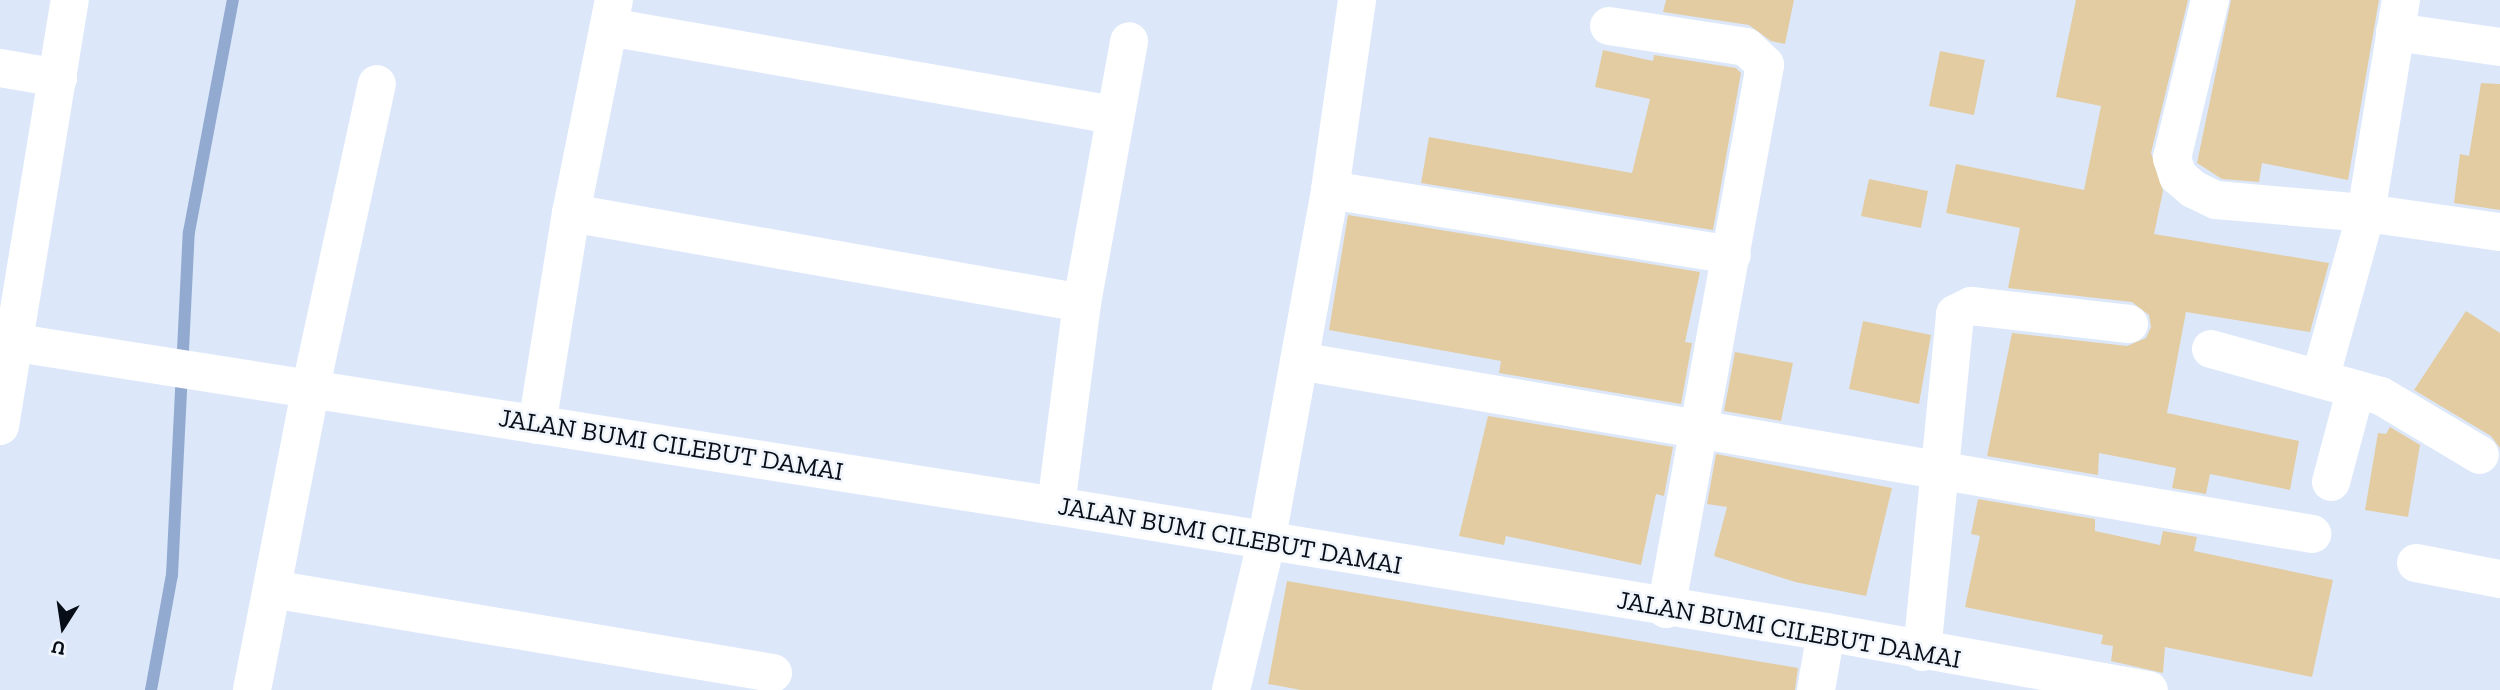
<!DOCTYPE html>
<html>
<head>
<meta charset="utf-8">
<style>
	body { margin:0 }
	#map { position:relative; width:2500px; height:690px; overflow:hidden; background:#dce8fa; font-family:"Zilla Slab",serif }
	div>[style] { position:absolute }
	.stream>* { height:12px; margin:-6px; padding:0 6px; transform-origin:6px; border-radius:6px; background:#92aacf }
	.building>* { inset:0; background:#e3cca2 }
	.street>* { height:38px; margin:-19px; padding:0 19px; transform-origin:19px; border-radius:19px; background:#fff }
	.secondary>* { height:38px; margin:-19px; padding:0 19px; transform-origin:19px; border-radius:19px; background:#fff }
	span { translate:-50% -50%; white-space:nowrap; text-align:center; line-height:1.15; -webkit-text-stroke:5px #f0f5fb; paint-order:stroke }
	.street-label { font-size:26px; color:#080e18 }
	.north { position:absolute; left:28px; top:592px; width:70px; height:70px; -webkit-text-stroke:5px #f0f5fb; paint-order:stroke; rotate:192deg; font-size:19px; font-weight:700; line-height:28px; text-align:center; color:#080e18 }
	.north::after { content:''; display:block; margin:auto; width:24px; height:32px; background:#080e18; clip-path:polygon(50% 0,100% 100%,50% 72%,0 100%) }
</style>
</head>
<body>
<div id="map">
	<div class="stream">
		<div style="left:151px;top:690px;width:117px;rotate:-79.7deg"></div>
		<div style="left:172px;top:575px;width:343px;rotate:-87.2deg"></div>
		<div style="left:189px;top:232px;width:236px;rotate:-79.3deg"></div>
	</div>
	<div class="building">
		<div style="clip-path:polygon(1666px 0,1794px 0,1785px 44px,1771px 41px,1749px 25px,1663px 12px)"></div>
		<div style="clip-path:polygon(2076px 0,2188px 0,2151px 153px,2163px 191px,2154px 234px,2329px 263px,2310px 332px,2186px 312px,2167px 413px,2299px 441px,2290px 490px,2210px 474px,2206px 494px,2172px 488px,2176px 468px,2099px 453px,2098px 475px,1987px 456px,2012px 333px,2127px 346px,2146px 338px,2151px 327px,2149px 315px,2132px 302px,2008px 288px,2020px 228px,1946px 213px,1956px 164px,2084px 190px,2101px 106px,2056px 97px)"></div>
		<div style="clip-path:polygon(2231px 0,2379px 0,2348px 180px,2262px 163px,2259px 182px,2222px 179px,2197px 163px)"></div>
		<div style="clip-path:polygon(1603px 50px,1653px 61px,1654px 55px,1736px 68px,1741px 73px,1713px 230px,1421px 183px,1429px 137px,1632px 173px,1650px 99px,1595px 87px)"></div>
		<div style="clip-path:polygon(1940px 51px,1985px 60px,1974px 115px,1929px 106px)"></div>
		<div style="clip-path:polygon(2481px 83px,2500px 84px,2500px 210px,2454px 203px,2460px 154px,2469px 156px)"></div>
		<div style="clip-path:polygon(1869px 179px,1928px 191px,1921px 228px,1861px 216px)"></div>
		<div style="clip-path:polygon(1348px 215px,1700px 272px,1685px 342px,1692px 343px,1681px 404px,1499px 373px,1501px 361px,1329px 330px)"></div>
		<div style="clip-path:polygon(2466px 311px,2500px 333px,2500px 448px,2491px 436px,2414px 390px)"></div>
		<div style="clip-path:polygon(1863px 321px,1931px 335px,1919px 404px,1849px 389px)"></div>
		<div style="clip-path:polygon(1735px 352px,1793px 363px,1781px 421px,1724px 411px)"></div>
		<div style="clip-path:polygon(1488px 416px,1673px 447px,1664px 496px,1656px 494px,1641px 565px,1506px 536px,1504px 545px,1459px 536px)"></div>
		<div style="clip-path:polygon(2390px 427px,2420px 445px,2408px 517px,2365px 510px,2378px 433px,2386px 434px)"></div>
		<div style="clip-path:polygon(1716px 454px,1892px 488px,1866px 596px,1795px 582px,1714px 556px,1727px 507px,1707px 504px)"></div>
		<div style="clip-path:polygon(1978px 499px,2095px 519px,2095px 531px,2160px 545px,2163px 531px,2197px 537px,2194px 551px,2333px 580px,2312px 677px,2165px 647px,2163px 673px,2111px 661px,2113px 646px,2101px 644px,2103px 635px,1965px 607px,1980px 536px,1971px 534px)"></div>
		<div style="clip-path:polygon(1287px 581px,1798px 668px,1795px 690px,1301px 690px,1268px 684px)"></div>
	</div>
	<div class="street">
		<div style="left:2210px;top:0;width:163px;rotate:103.5deg"></div>
		<div style="left:2172px;top:158px;width:19px;rotate:72deg"></div>
		<div style="left:2178px;top:176px;width:20px;rotate:41deg"></div>
		<div style="left:2193px;top:189px;width:25px;rotate:26deg"></div>
		<div style="left:2216px;top:200px;width:151px;rotate:5deg"></div>
		<div style="left:2366px;top:213px;width:135px;rotate:8.1deg"></div>
		<div style="left:1609px;top:26px;width:139px;rotate:8.7deg"></div>
		<div style="left:1746px;top:47px;width:26px;rotate:43deg"></div>
		<div style="left:1765px;top:65px;width:553px;rotate:100.31deg"></div>
		<div style="left:609px;top:27px;width:512px;rotate:9.9deg"></div>
		<div style="left:2395px;top:32px;width:106px;rotate:8.1deg"></div>
		<div style="left:0;top:68px;width:59px;rotate:9.8deg"></div>
		<div style="left:1330px;top:190px;width:407px;rotate:9.2deg"></div>
		<div style="left:571px;top:213px;width:519px;rotate:9.99deg"></div>
		<div style="left:17px;top:343px;width:1052px;rotate:8.92deg"></div>
		<div style="left:1056px;top:506px;width:780px;rotate:9.29deg"></div>
		<div style="left:1826px;top:632px;width:328px;rotate:10.2deg"></div>
		<div style="left:2211px;top:349px;width:176px;rotate:15.5deg"></div>
		<div style="left:2381px;top:396px;width:115px;rotate:30.8deg"></div>
		<div style="left:1299px;top:361px;width:1028px;rotate:9.69deg"></div>
		<div style="left:2320px;top:379px;width:172px;rotate:-74.5deg"></div>
		<div style="left:2366px;top:213px;width:216px;rotate:-80.7deg"></div>
		<div style="left:537px;top:425px;width:215px;rotate:-80.9deg"></div>
		<div style="left:571px;top:213px;width:217px;rotate:-78.6deg"></div>
		<div style="left:2331px;top:482px;width:96px;rotate:-75deg"></div>
		<div style="left:1056px;top:506px;width:205px;rotate:-82.7deg"></div>
		<div style="left:1082px;top:303px;width:266px;rotate:-79.8deg"></div>
		<div style="left:2416px;top:563px;width:86px;rotate:10.8deg"></div>
		<div style="left:272px;top:589px;width:508px;rotate:9.52deg"></div>
		<div style="left:1922px;top:652px;width:340px;rotate:-84.4deg"></div>
		<div style="left:1955px;top:314px;width:18px;rotate:-27deg"></div>
		<div style="left:1971px;top:306px;width:159px;rotate:6.5deg"></div>
		<div style="left:252px;top:690px;width:310px;rotate:-79deg"></div>
		<div style="left:311px;top:386px;width:309px;rotate:-77.7deg"></div>
		<div style="left:1231px;top:690px;width:151px;rotate:-76.6deg"></div>
		<div style="left:1266px;top:543px;width:359px;rotate:-79.7deg"></div>
		<div style="left:1330px;top:190px;width:192px;rotate:-81.9deg"></div>
		<div style="left:1816px;top:690px;width:59px;rotate:-80.2deg"></div>
	</div>
	<div class="secondary">
		<div style="left:0;top:426px;width:432px;rotate:-80.7deg"></div>
	</div>
	<div class="street-label">
		<span style="left:671px;top:445px;rotate:9deg">JALAN BUMI CILEBUT DAMAI</span>
		<span style="left:1230px;top:536px;rotate:10deg">JALAN BUMI CILEBUT DAMAI</span>
		<span style="left:1789px;top:630px;rotate:10deg">JALAN BUMI CILEBUT DAMAI</span>
	</div>
	<div class="north">U</div>
</div>
</body>
</html>
